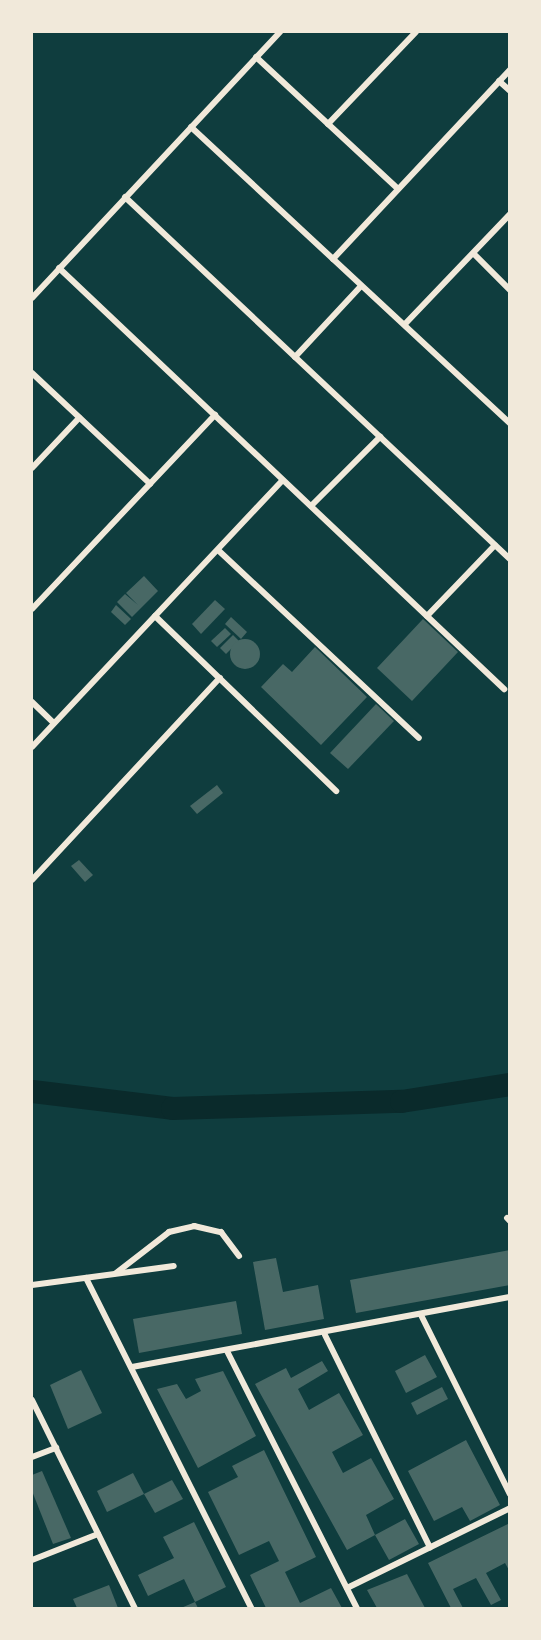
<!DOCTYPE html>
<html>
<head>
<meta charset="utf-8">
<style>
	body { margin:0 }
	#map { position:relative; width:541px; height:1640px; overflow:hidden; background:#0f3d3e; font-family:"Public Sans",sans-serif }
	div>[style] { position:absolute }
	.river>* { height:23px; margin:-11.5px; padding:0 11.5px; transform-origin:11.5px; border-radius:11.5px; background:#0a2a2b }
	.building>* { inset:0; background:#486865 }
	.round { border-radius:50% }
	.minor>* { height:6px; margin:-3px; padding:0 3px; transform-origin:3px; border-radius:3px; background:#f1e9da }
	span { translate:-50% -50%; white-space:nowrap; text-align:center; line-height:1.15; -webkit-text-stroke:6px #f1e9da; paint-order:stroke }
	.frame { position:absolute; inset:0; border:33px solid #f1e9da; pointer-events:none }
</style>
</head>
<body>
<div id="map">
	<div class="river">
		<div style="left:32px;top:1091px;width:141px;rotate:6.9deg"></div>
		<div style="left:172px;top:1108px;width:229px;rotate:-1.8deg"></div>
		<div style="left:401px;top:1101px;width:110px;rotate:-8.9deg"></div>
	</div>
	<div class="building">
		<div style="clip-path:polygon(144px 576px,158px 591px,132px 617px,117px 602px,125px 594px,138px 605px,126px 593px)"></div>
		<div style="clip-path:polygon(215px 600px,225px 609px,201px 634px,192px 624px)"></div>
		<div style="clip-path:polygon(116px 605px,131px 619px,125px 625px,111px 612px)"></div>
		<div style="clip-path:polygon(231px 617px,247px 632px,241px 639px,225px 624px)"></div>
		<div style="clip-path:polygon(423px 619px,458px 652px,412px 701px,377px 668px)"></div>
		<div style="clip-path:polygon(225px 628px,231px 634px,217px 647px,211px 641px)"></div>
		<div style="clip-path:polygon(233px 635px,239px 641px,226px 654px,220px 648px)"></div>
		<div class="round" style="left:230px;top:639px;width:30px;height:30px"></div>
		<div style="clip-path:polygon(315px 647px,367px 697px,321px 745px,261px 687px,283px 664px,292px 672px)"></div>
		<div style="clip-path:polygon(376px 704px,394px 721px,348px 769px,330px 753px)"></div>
		<div style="clip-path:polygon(217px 785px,223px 793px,197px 814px,190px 806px)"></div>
		<div style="clip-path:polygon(79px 860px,93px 875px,85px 882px,71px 866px)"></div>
		<div style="clip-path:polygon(510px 1250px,510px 1285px,356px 1313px,350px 1280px)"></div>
		<div style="clip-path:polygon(276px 1258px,283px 1292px,318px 1285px,324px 1319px,265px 1330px,253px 1262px)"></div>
		<div style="clip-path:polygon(236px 1301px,242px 1334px,139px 1353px,133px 1319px)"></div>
		<div style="clip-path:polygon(425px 1355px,437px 1377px,406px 1393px,395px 1371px)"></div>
		<div style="clip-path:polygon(322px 1361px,328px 1371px,298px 1389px,309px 1410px,339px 1393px,363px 1435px,332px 1452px,343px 1473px,371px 1458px,394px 1499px,366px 1515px,375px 1535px,405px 1519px,419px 1544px,389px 1560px,375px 1535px,347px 1550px,255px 1384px,286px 1368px,291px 1378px)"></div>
		<div style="clip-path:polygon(81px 1370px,102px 1413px,68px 1429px,50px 1385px)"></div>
		<div style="clip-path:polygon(223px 1371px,256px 1436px,198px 1468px,157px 1389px,177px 1384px,186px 1399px,201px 1391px,195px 1379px)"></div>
		<div style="clip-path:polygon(442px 1387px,448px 1399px,417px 1415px,411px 1403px)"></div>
		<div style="clip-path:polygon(466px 1440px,500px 1505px,470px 1521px,462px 1507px,434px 1521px,408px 1471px)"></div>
		<div style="clip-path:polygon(264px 1450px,316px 1557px,285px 1572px,300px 1603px,331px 1588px,342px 1608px,266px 1608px,250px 1575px,279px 1561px,269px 1541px,239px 1555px,208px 1492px,238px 1477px,232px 1466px)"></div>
		<div style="clip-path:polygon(42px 1471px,71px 1538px,53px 1544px,32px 1491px,32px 1475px)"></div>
		<div style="clip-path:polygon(133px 1473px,144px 1494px,107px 1512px,97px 1491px)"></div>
		<div style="clip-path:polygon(172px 1480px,183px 1499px,155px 1513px,144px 1494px)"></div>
		<div style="clip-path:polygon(194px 1522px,226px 1587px,195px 1602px,198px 1608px,181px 1608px,195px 1602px,184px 1579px,148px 1596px,138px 1575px,174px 1558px,163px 1537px)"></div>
		<div style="clip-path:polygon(510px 1523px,510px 1572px,505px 1563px,486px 1573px,501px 1600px,491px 1605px,476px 1578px,453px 1589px,463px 1608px,451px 1608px,428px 1563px)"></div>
		<div style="clip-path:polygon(407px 1574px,425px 1608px,377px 1608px,367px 1590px)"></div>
		<div style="clip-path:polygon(109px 1585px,118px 1608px,77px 1608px,73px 1599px)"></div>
	</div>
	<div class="minor">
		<div style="left:256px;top:57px;width:194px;rotate:42.9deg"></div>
		<div style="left:499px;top:81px;width:15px;rotate:42deg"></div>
		<div style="left:328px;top:124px;width:127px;rotate:-46.3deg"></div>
		<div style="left:191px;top:127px;width:435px;rotate:42.9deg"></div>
		<div style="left:125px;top:197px;width:528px;rotate:43.24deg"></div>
		<div style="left:474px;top:254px;width:51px;rotate:45deg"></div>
		<div style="left:333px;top:259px;width:259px;rotate:-46.9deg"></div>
		<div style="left:59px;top:268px;width:613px;rotate:43.41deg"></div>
		<div style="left:32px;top:298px;width:364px;rotate:-47deg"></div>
		<div style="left:405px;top:324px;width:152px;rotate:-46.3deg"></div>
		<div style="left:295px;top:357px;width:97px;rotate:-47.1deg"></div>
		<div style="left:32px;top:373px;width:162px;rotate:43.2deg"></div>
		<div style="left:32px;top:468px;width:69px;rotate:-46.8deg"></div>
		<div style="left:311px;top:506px;width:98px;rotate:-45deg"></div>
		<div style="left:218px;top:550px;width:275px;rotate:43.1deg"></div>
		<div style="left:32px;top:609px;width:267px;rotate:-46.7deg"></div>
		<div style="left:155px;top:616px;width:252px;rotate:44deg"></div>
		<div style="left:427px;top:616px;width:98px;rotate:-46.2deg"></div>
		<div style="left:32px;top:702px;width:30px;rotate:44deg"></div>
		<div style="left:32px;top:747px;width:366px;rotate:-46.8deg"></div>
		<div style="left:32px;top:880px;width:276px;rotate:-47.1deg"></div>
		<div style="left:507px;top:1218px;width:4px;rotate:45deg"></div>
		<div style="left:116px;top:1273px;width:67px;rotate:-37.7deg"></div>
		<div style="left:169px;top:1232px;width:26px;rotate:-13deg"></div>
		<div style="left:194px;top:1226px;width:28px;rotate:13deg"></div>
		<div style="left:221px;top:1232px;width:30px;rotate:53deg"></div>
		<div style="left:86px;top:1278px;width:369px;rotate:63.4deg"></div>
		<div style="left:32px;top:1285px;width:143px;rotate:-7.6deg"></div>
		<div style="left:421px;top:1315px;width:200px;rotate:63.6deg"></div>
		<div style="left:325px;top:1335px;width:237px;rotate:63.7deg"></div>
		<div style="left:227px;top:1351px;width:288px;rotate:63.2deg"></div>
		<div style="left:132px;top:1367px;width:384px;rotate:-10.5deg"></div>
		<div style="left:32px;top:1400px;width:232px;rotate:63.7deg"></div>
		<div style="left:32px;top:1457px;width:26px;rotate:-21deg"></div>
		<div style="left:32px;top:1560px;width:71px;rotate:-21.5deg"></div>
		<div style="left:347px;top:1588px;width:182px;rotate:-26.1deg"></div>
	</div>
	<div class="frame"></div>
</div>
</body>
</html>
